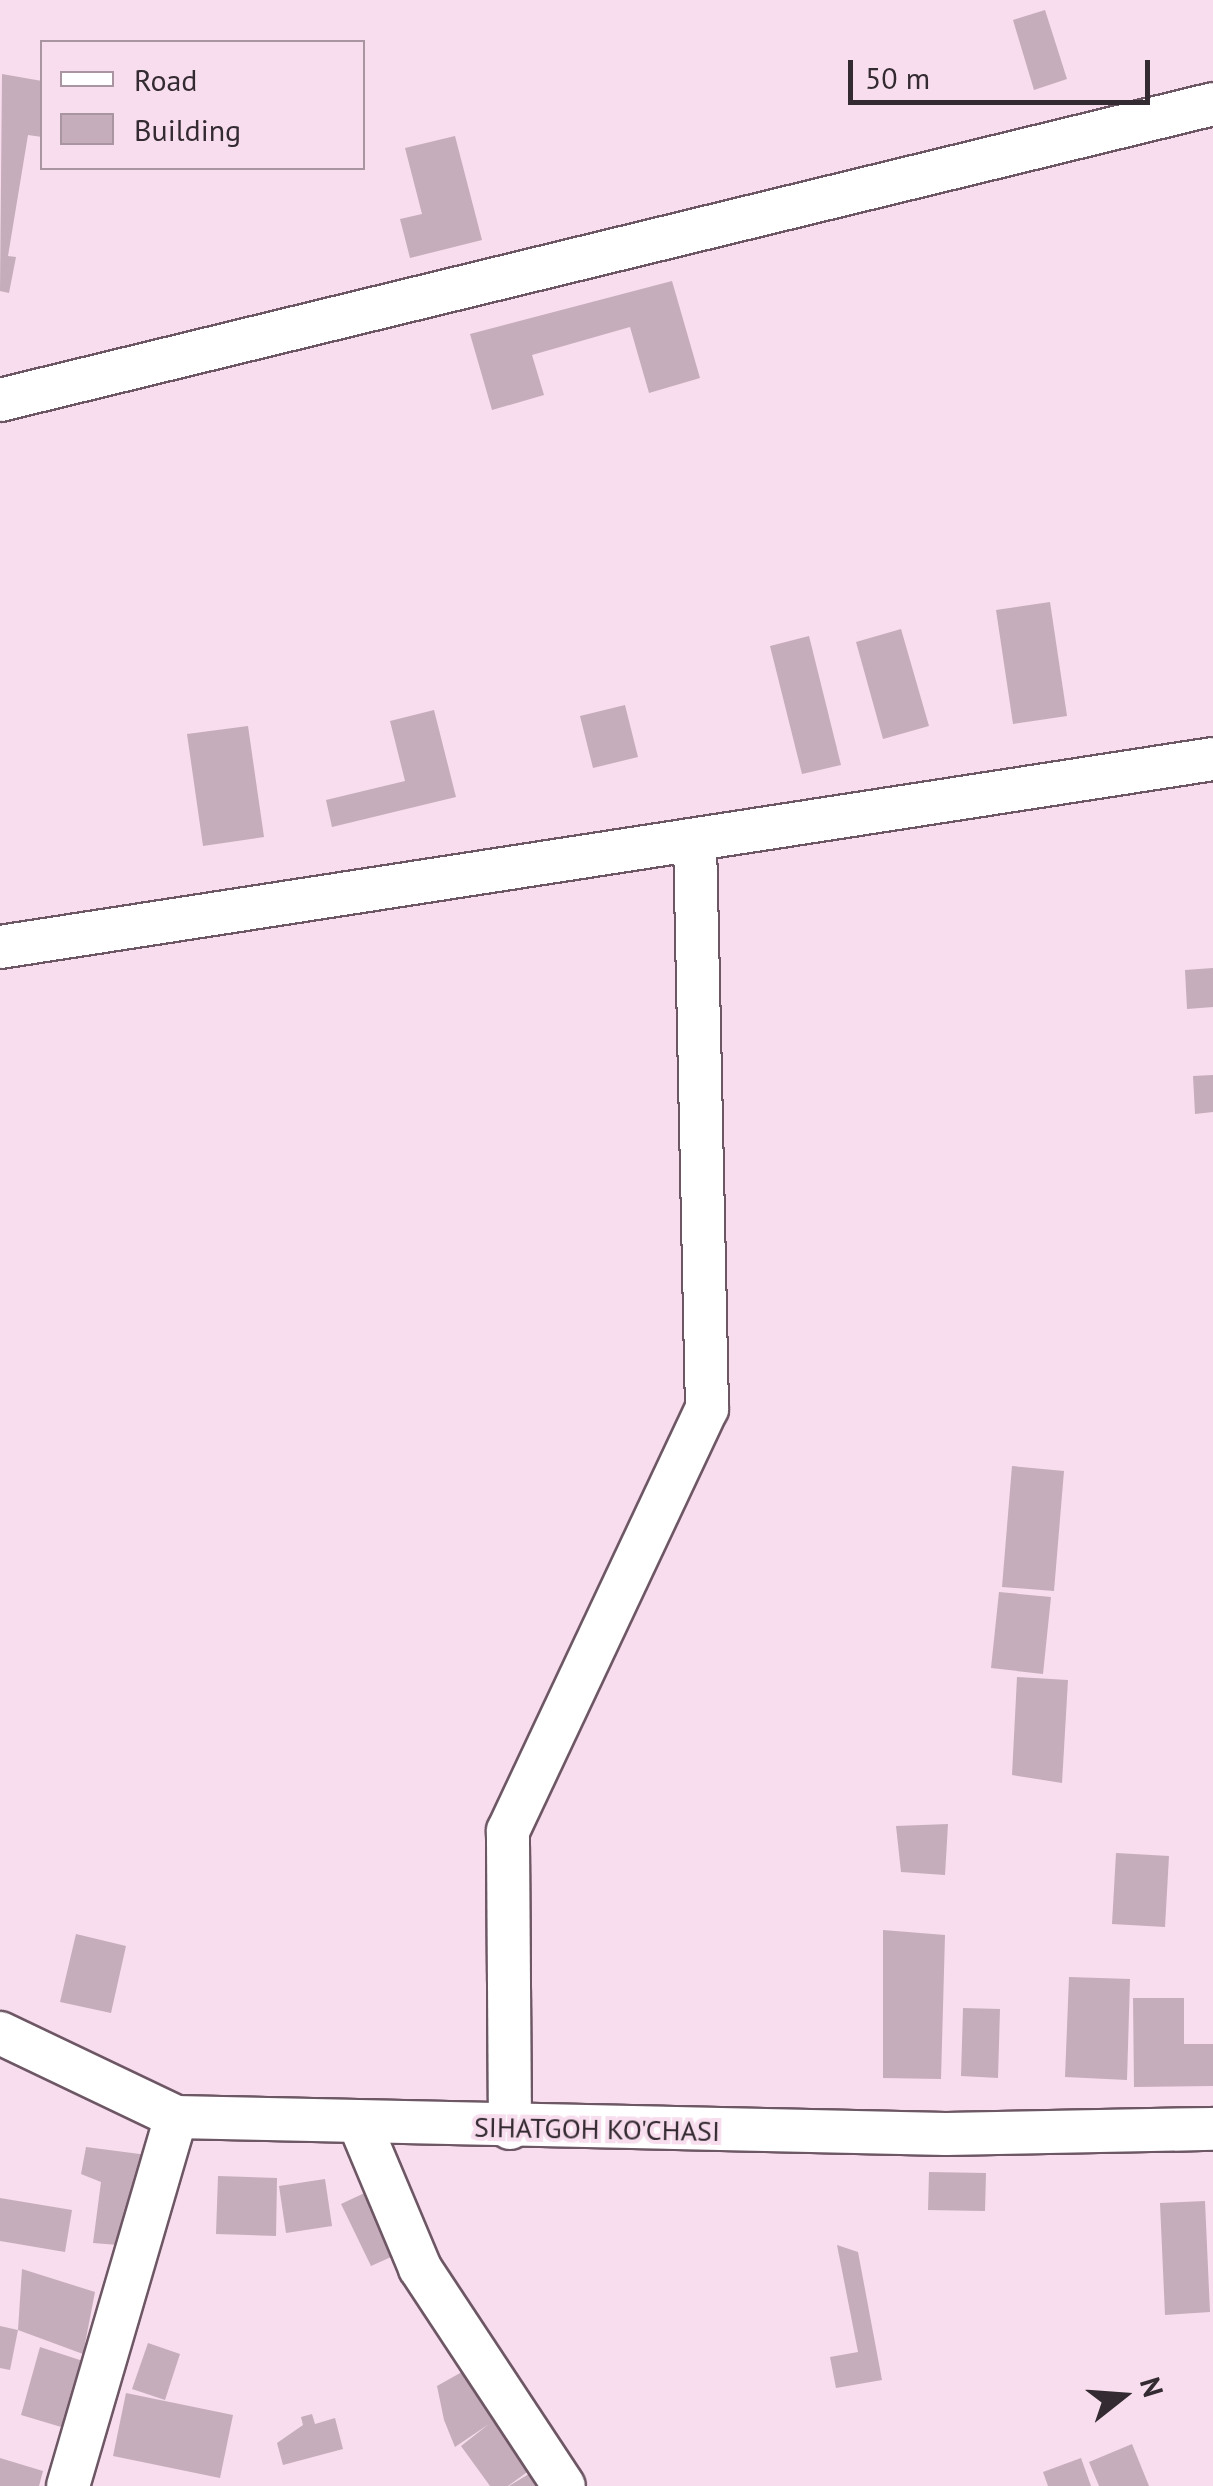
<!DOCTYPE html>
<html>
<head>
<meta charset="utf-8">
<style>
	body { margin:0 }
	#map { position:relative; width:1213px; height:2486px; overflow:hidden; background:#f7dded; font-family:"PT Sans",sans-serif }
	div>[style] { position:absolute }
	.building>* { inset:0; background:#c6adbc }
	.roads { filter:drop-shadow(2px 0 #6e5765) drop-shadow(-2px 0 #6e5765) drop-shadow(0 2px #6e5765) drop-shadow(0 -2px #6e5765) }
	.minor>* { height:42px; margin:-21px; padding:0 21px; transform-origin:21px; border-radius:21px; background:#fff }
	span { translate:-50% -50%; white-space:nowrap; text-align:center; line-height:1.15; -webkit-text-stroke:8px #f7dded; paint-order:stroke }
	.street-label { font-size:28px; color:#342a31 }
	.legend { position:absolute; left:40px; top:40px; width:325px; height:130px; box-sizing:border-box; background:#f7dded; border:2px solid #a995a2; margin:0; padding:12px 18px; list-style:none; font-size:30px; color:#342a31 }
	.legend li { display:flex; align-items:center; gap:20px; height:50px }
	.legend b { width:50px; border:2px solid #a995a2 }
	.north { position:absolute; left:1073px; top:2346px; width:100px; height:100px; -webkit-text-stroke:8px #f7dded; paint-order:stroke; rotate:73deg; font-size:28px; font-weight:700; line-height:40px; text-align:center; color:#342a31 }
	.north::after { content:''; display:block; margin:auto; width:35px; height:45px; background:#342a31; clip-path:polygon(50% 0,100% 100%,50% 72%,0 100%) }
	.scale { position:absolute; left:848px; top:60px; width:302px; height:45px; box-sizing:border-box; border:5px solid #342a31; border-top:0; padding-left:12px; font-size:30px; line-height:35px; white-space:nowrap; color:#342a31; -webkit-text-stroke:8px #f7dded; paint-order:stroke }
</style>
</head>
<body>
<div id="map">
	<div class="building">
		<div style="clip-path:polygon(1045px 10px,1067px 79px,1034px 90px,1013px 20px)"></div>
		<div style="clip-path:polygon(2px 74px,42px 81px,42px 137px,28px 135px,8px 256px,16px 257px,9px 293px,0 291px)"></div>
		<div style="clip-path:polygon(455px 136px,482px 240px,410px 258px,400px 219px,422px 214px,405px 148px)"></div>
		<div style="clip-path:polygon(672px 281px,700px 378px,649px 393px,630px 327px,532px 355px,544px 395px,492px 410px,470px 334px)"></div>
		<div style="clip-path:polygon(1050px 602px,1067px 716px,1013px 724px,996px 610px)"></div>
		<div style="clip-path:polygon(901px 629px,929px 726px,883px 739px,856px 642px)"></div>
		<div style="clip-path:polygon(809px 636px,841px 765px,802px 774px,770px 646px)"></div>
		<div style="clip-path:polygon(625px 705px,638px 757px,593px 768px,580px 716px)"></div>
		<div style="clip-path:polygon(434px 710px,456px 797px,332px 827px,326px 800px,405px 781px,390px 721px)"></div>
		<div style="clip-path:polygon(248px 726px,264px 837px,203px 846px,187px 734px)"></div>
		<div style="clip-path:polygon(1213px 968px,1213px 1007px,1187px 1009px,1185px 970px)"></div>
		<div style="clip-path:polygon(1213px 1075px,1213px 1112px,1195px 1114px,1193px 1076px)"></div>
		<div style="clip-path:polygon(1012px 1466px,1064px 1471px,1054px 1591px,1002px 1587px)"></div>
		<div style="clip-path:polygon(999px 1592px,1051px 1597px,1043px 1674px,991px 1668px)"></div>
		<div style="clip-path:polygon(1017px 1677px,1068px 1680px,1062px 1783px,1012px 1775px)"></div>
		<div style="clip-path:polygon(948px 1824px,945px 1875px,901px 1872px,896px 1826px)"></div>
		<div style="clip-path:polygon(1116px 1853px,1169px 1856px,1165px 1927px,1112px 1924px)"></div>
		<div style="clip-path:polygon(883px 1930px,945px 1935px,941px 2079px,883px 2078px)"></div>
		<div style="clip-path:polygon(76px 1934px,126px 1946px,111px 2013px,60px 2002px)"></div>
		<div style="clip-path:polygon(1069px 1977px,1130px 1979px,1127px 2080px,1065px 2077px)"></div>
		<div style="clip-path:polygon(1133px 1998px,1184px 1998px,1184px 2044px,1213px 2044px,1213px 2086px,1134px 2087px)"></div>
		<div style="clip-path:polygon(963px 2008px,1000px 2009px,998px 2078px,961px 2076px)"></div>
		<div style="clip-path:polygon(86px 2147px,155px 2156px,131px 2246px,93px 2243px,101px 2182px,81px 2174px)"></div>
		<div style="clip-path:polygon(929px 2172px,986px 2173px,985px 2211px,928px 2210px)"></div>
		<div style="clip-path:polygon(218px 2176px,277px 2178px,276px 2236px,216px 2234px)"></div>
		<div style="clip-path:polygon(325px 2179px,332px 2226px,286px 2233px,279px 2186px)"></div>
		<div style="clip-path:polygon(371px 2190px,400px 2253px,371px 2266px,341px 2204px)"></div>
		<div style="clip-path:polygon(0 2198px,72px 2210px,65px 2252px,0 2241px)"></div>
		<div style="clip-path:polygon(1205px 2201px,1210px 2312px,1165px 2315px,1160px 2203px)"></div>
		<div style="clip-path:polygon(837px 2245px,858px 2252px,882px 2380px,836px 2388px,830px 2357px,858px 2352px)"></div>
		<div style="clip-path:polygon(22px 2269px,95px 2292px,83px 2354px,18px 2330px)"></div>
		<div style="clip-path:polygon(0 2326px,18px 2330px,10px 2370px,0 2368px)"></div>
		<div style="clip-path:polygon(148px 2343px,180px 2354px,165px 2400px,132px 2389px)"></div>
		<div style="clip-path:polygon(40px 2347px,86px 2362px,68px 2429px,21px 2415px)"></div>
		<div style="clip-path:polygon(469px 2368px,541px 2462px,508px 2486px,490px 2486px,461px 2446px,489px 2424px,455px 2447px,444px 2420px,437px 2386px)"></div>
		<div style="clip-path:polygon(126px 2393px,233px 2415px,220px 2478px,113px 2456px)"></div>
		<div style="clip-path:polygon(312px 2414px,315px 2424px,335px 2418px,343px 2449px,283px 2465px,277px 2443px,303px 2425px,301px 2417px)"></div>
		<div style="clip-path:polygon(1132px 2444px,1149px 2486px,1099px 2486px,1089px 2462px)"></div>
		<div style="clip-path:polygon(0 2458px,43px 2471px,39px 2486px,0 2486px)"></div>
		<div style="clip-path:polygon(1081px 2458px,1091px 2486px,1048px 2486px,1043px 2472px)"></div>
		<div style="clip-path:polygon(537px 2469px,549px 2486px,509px 2486px)"></div>
	</div>
	<div class="roads">
		<div class="minor">
			<div style="left:0;top:400px;width:1249px;rotate:-13.71deg"></div>
			<div style="left:0;top:947px;width:1227px;rotate:-8.81deg"></div>
			<div style="left:0;top:2033px;width:195px;rotate:25.5deg"></div>
			<div style="left:176px;top:2117px;width:770px;rotate:1.26deg"></div>
			<div style="left:946px;top:2134px;width:267px;rotate:-1.1deg"></div>
			<div style="left:360px;top:2125px;width:155px;rotate:67.2deg"></div>
			<div style="left:420px;top:2268px;width:261px;rotate:56.6deg"></div>
			<div style="left:510px;top:2128px;width:297px;rotate:-90.4deg"></div>
			<div style="left:508px;top:1831px;width:467px;rotate:-64.8deg"></div>
			<div style="left:707px;top:1409px;width:568px;rotate:-91.21deg"></div>
			<div style="left:68px;top:2486px;width:384px;rotate:-73.7deg"></div>
		</div>
	</div>
	<div class="street-label">
		<span style="left:597px;top:2129px;rotate:1deg">SIHATGOH KO'CHASI</span>
	</div>
	<ul class="legend">
	<li><b style="height:12px;background:#fff"></b>Road</li>
	<li><b style="height:28px;background:#c6adbc"></b>Building</li>
	</ul>
	<div class="north">N</div>
	<div class="scale">50 m</div>
</div>
</body>
</html>
